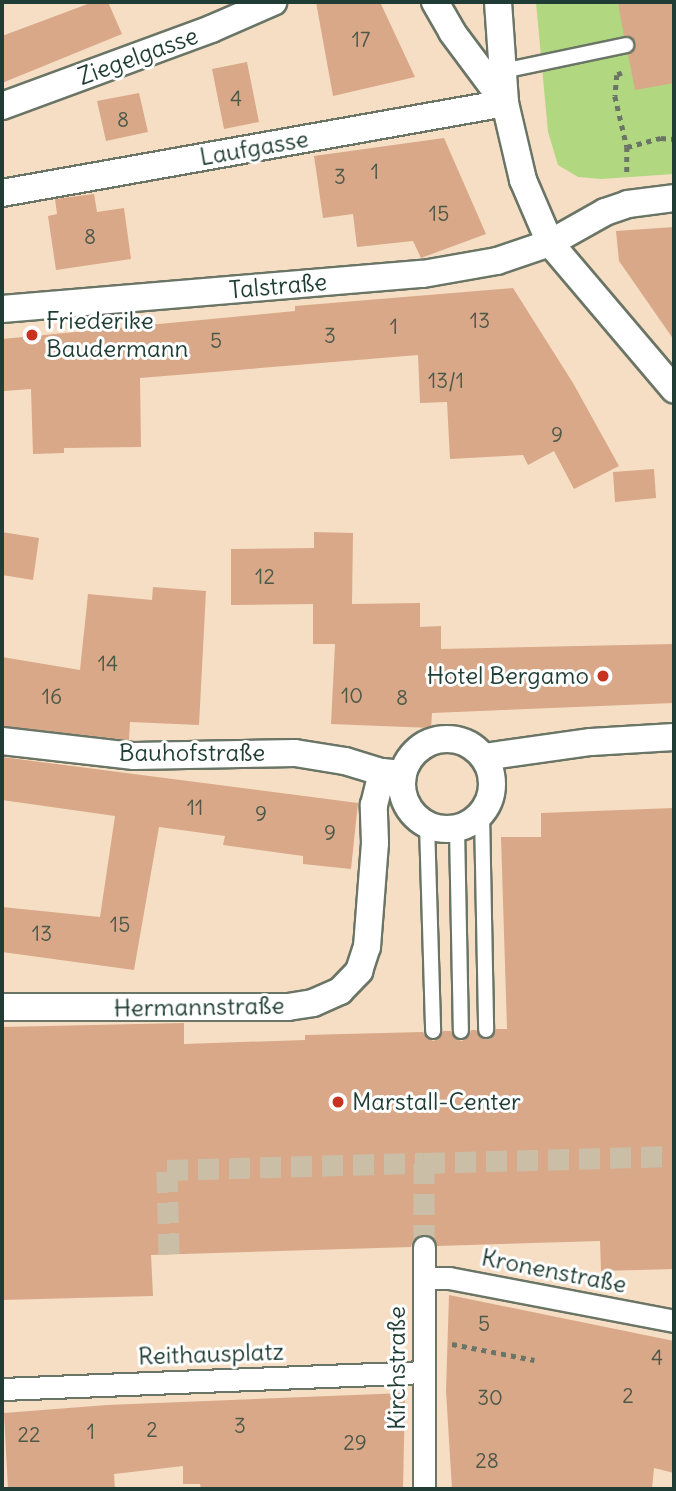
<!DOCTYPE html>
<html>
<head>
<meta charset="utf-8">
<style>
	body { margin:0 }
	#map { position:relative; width:676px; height:1491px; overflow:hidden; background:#f6dec4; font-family:Delius,sans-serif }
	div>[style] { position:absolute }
	.green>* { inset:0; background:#b1d780 }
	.building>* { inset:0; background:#d8a888 }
	.pedestrian-tunnel>* { height:21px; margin-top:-10.5px; transform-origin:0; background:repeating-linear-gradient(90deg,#cbbea7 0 21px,transparent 0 31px) }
	.path>* { height:4.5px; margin-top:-2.25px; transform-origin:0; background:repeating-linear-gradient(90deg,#6a7566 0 5px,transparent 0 10px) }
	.roads { filter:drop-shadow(2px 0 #6a7566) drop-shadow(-2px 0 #6a7566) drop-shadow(0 2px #6a7566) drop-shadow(0 -2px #6a7566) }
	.service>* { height:14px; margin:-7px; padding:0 7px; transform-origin:7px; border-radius:7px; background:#fff }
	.pedestrian>* { height:21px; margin:-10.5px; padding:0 10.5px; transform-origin:10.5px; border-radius:10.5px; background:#fff }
	.minor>* { height:26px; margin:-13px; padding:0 13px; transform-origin:13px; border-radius:13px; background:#fff }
	.minor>.ring { margin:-13px; padding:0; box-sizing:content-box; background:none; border:26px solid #fff; border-radius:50% }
	.dots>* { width:19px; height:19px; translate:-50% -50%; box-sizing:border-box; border:4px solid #fff; border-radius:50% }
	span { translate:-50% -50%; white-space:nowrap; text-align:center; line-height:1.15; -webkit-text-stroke:6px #fff; paint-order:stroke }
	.number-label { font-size:21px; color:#4d5849 }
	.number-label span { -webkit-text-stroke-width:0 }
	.street-label { font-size:24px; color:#1f3d34 }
	.poi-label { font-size:24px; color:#1f3d34 }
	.left { translate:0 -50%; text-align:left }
	.right { translate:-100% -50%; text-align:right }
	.frame { position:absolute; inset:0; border:4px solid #1f3d34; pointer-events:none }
</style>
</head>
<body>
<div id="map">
	<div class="green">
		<div style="clip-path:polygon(536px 2px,674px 2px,674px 174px,601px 179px,578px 177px,558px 165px,548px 132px)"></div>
	</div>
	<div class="building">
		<div style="clip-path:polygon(93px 2px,108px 2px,122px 34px,2px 83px,2px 36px)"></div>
		<div style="clip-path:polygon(316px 2px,380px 2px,415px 77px,333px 96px)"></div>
		<div style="clip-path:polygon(618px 2px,674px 2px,674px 83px,635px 90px,628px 54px,633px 52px,635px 44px,633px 38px,624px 36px)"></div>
		<div style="clip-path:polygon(247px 62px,259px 122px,224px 129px,212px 69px)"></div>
		<div style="clip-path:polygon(139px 93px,148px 132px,106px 141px,97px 101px)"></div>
		<div style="clip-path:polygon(444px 138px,486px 234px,421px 258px,413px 241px,357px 247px,353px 214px,323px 218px,314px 156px)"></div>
		<div style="clip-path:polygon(94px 194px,97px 212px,124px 208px,131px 259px,56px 270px,48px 216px,57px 214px,55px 199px)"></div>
		<div style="clip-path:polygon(674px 227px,674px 340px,619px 261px,616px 231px)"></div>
		<div style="clip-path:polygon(513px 288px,573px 383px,619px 466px,574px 489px,554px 451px,528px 465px,523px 455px,450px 459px,447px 402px,420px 403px,418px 355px,140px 378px,141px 447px,64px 448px,64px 453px,33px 454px,31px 389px,4px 391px,2px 339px,295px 311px,295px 306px)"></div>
		<div style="clip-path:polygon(654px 469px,656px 498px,615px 502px,613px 472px)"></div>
		<div style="clip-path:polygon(2px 532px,39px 538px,33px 580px,2px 575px)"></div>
		<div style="clip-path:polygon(314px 532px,353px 533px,352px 604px,420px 603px,420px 627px,441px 626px,441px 649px,674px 644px,674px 703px,432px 713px,431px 728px,331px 724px,335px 644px,313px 644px,313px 604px,231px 605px,231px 549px,314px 548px)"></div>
		<div style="clip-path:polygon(153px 587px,206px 591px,199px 725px,130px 722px,129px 740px,2px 726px,2px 657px,80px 670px,88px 594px,152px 600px)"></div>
		<div style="clip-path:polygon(2px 757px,358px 803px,351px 869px,303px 864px,303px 856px,223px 845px,225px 836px,159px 827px,134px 970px,2px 952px,2px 907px,100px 917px,115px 816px,2px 800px)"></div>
		<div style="clip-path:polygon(674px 808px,674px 1269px,601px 1271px,600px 1241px,437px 1246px,431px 1236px,423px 1234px,413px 1240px,411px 1247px,151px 1255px,153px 1296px,2px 1300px,2px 1027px,184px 1023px,184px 1044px,305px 1040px,305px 1035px,423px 1032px,428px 1039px,434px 1041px,443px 1031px,451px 1031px,456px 1039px,462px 1041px,469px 1036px,471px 1030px,476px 1030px,481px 1038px,490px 1039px,496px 1029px,507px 1029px,501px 837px,541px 837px,541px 813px)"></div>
		<div style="clip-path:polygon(449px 1295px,674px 1341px,674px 1473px,654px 1468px,652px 1489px,452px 1489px,446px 1391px)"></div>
		<div style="clip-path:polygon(405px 1393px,403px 1489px,201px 1489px,200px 1484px,183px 1484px,183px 1466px,114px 1474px,115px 1489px,8px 1489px,4px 1413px,107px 1405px)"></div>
	</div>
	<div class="pedestrian-tunnel">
		<div style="left:424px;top:1163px;width:250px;rotate:-1.6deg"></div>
		<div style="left:169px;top:1254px;width:84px;rotate:-91.4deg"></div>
		<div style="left:167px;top:1170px;width:257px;rotate:-1.6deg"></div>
		<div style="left:424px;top:1163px;width:84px;rotate:90deg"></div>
	</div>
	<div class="path">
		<div style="left:622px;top:73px;width:5px;rotate:158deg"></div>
		<div style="left:617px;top:75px;width:21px;rotate:95deg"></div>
		<div style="left:615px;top:96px;width:52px;rotate:76.8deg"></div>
		<div style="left:627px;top:147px;width:28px;rotate:90deg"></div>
		<div style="left:627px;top:147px;width:35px;rotate:-15deg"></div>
		<div style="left:661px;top:138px;width:13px;rotate:4deg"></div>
		<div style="left:452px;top:1344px;width:84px;rotate:11deg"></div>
	</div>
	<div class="roads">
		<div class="service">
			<div style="left:503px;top:71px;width:126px;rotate:-11.9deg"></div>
			<div style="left:482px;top:813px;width:217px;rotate:88.9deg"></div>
			<div style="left:427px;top:824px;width:207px;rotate:88.3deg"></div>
			<div style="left:457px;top:828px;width:203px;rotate:88.9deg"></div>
		</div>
		<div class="pedestrian">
			<div style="left:424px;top:1278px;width:25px"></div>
			<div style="left:449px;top:1278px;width:229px;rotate:10.8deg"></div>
			<div style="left:2px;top:1389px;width:421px;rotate:-2.3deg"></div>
			<div style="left:424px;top:1489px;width:242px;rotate:-90deg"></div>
		</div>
		<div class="minor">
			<div style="left:435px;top:2px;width:34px;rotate:60deg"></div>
			<div style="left:452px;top:32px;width:89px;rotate:53.3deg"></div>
			<div style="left:498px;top:2px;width:101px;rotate:86deg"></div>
			<div style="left:505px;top:103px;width:79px;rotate:76.8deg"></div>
			<div style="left:523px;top:180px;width:69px;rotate:66.8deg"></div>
			<div style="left:550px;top:243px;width:192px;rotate:49.7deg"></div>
			<div style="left:2px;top:106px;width:223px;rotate:-20.2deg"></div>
			<div style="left:211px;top:29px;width:68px;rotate:-23.5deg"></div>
			<div style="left:2px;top:193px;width:511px;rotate:-10.14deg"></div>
			<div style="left:2px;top:309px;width:422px;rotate:-4.8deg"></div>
			<div style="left:423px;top:274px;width:75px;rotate:-10deg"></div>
			<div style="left:497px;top:261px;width:56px;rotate:-18.8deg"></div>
			<div style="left:550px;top:243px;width:63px;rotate:-29.4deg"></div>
			<div style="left:605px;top:212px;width:24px;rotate:-19deg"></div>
			<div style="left:628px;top:204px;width:46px;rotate:-7.4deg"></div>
			<div class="ring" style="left:402px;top:739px;width:64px;height:64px"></div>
			<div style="left:2px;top:741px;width:133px;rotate:6.5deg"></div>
			<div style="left:134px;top:756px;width:161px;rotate:-1.1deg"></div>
			<div style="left:295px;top:753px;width:51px;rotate:9.1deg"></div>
			<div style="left:345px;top:761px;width:39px;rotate:17deg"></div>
			<div style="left:484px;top:757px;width:108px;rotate:-8deg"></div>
			<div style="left:591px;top:742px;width:83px;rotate:-3.4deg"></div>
			<div style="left:2px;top:1007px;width:286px"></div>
			<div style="left:288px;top:1007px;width:25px;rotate:-9deg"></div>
			<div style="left:313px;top:1003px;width:30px;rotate:-24deg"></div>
			<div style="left:340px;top:991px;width:28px;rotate:-46deg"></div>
			<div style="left:359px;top:971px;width:25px;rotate:-72deg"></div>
			<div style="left:367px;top:947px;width:104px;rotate:-85.6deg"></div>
			<div style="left:375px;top:843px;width:38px;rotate:-92deg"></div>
			<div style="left:374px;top:805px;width:34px;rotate:-76deg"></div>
			<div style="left:382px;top:772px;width:21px;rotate:5deg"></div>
		</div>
	</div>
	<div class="dots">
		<div style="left:32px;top:335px;background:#c8321e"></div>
		<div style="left:603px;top:676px;background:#c8321e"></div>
		<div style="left:338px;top:1102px;background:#c8321e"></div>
	</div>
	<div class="number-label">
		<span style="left:361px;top:40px">17</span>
		<span style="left:236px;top:99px">4</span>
		<span style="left:123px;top:120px">8</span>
		<span style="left:375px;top:172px">1</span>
		<span style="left:340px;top:177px">3</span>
		<span style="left:439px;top:214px">15</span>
		<span style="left:90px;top:237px">8</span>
		<span style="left:480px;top:321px">13</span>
		<span style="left:394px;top:327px">1</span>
		<span style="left:330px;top:336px">3</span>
		<span style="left:216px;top:341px">5</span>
		<span style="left:446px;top:381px">13/1</span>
		<span style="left:557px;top:435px">9</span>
		<span style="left:265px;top:577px">12</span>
		<span style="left:108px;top:664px">14</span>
		<span style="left:352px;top:696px">10</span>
		<span style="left:52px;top:697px">16</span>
		<span style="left:402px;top:698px">8</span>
		<span style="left:195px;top:808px">11</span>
		<span style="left:261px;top:814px">9</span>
		<span style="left:330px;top:833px">9</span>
		<span style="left:120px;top:925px">15</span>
		<span style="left:42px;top:934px">13</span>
		<span style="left:484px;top:1324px">5</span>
		<span style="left:657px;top:1358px">4</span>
		<span style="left:628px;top:1396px">2</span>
		<span style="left:490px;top:1398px">30</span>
		<span style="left:240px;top:1426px">3</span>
		<span style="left:152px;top:1430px">2</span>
		<span style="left:91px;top:1432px">1</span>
		<span style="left:29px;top:1435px">22</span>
		<span style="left:355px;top:1443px">29</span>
		<span style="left:487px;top:1461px">28</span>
	</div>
	<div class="street-label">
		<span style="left:138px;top:56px;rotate:-20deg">Ziegelgasse</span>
		<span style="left:254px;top:148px;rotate:-10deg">Laufgasse</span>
		<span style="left:278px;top:286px;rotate:-5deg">Talstraße</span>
		<span style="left:192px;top:753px">Bauhofstraße</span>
		<span style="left:199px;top:1007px;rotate:-1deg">Hermannstraße</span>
		<span style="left:554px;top:1271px;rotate:11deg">Kronenstraße</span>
		<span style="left:211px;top:1354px;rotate:-2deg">Reithausplatz</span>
		<span style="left:397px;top:1368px;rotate:-90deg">Kirchstraße</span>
	</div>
	<div class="poi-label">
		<span class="left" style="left:46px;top:335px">Friederike<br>Baudermann</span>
		<span class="right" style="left:589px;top:676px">Hotel Bergamo</span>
		<span class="left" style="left:352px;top:1102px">Marstall-Center</span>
	</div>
	<div class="frame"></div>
</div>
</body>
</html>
